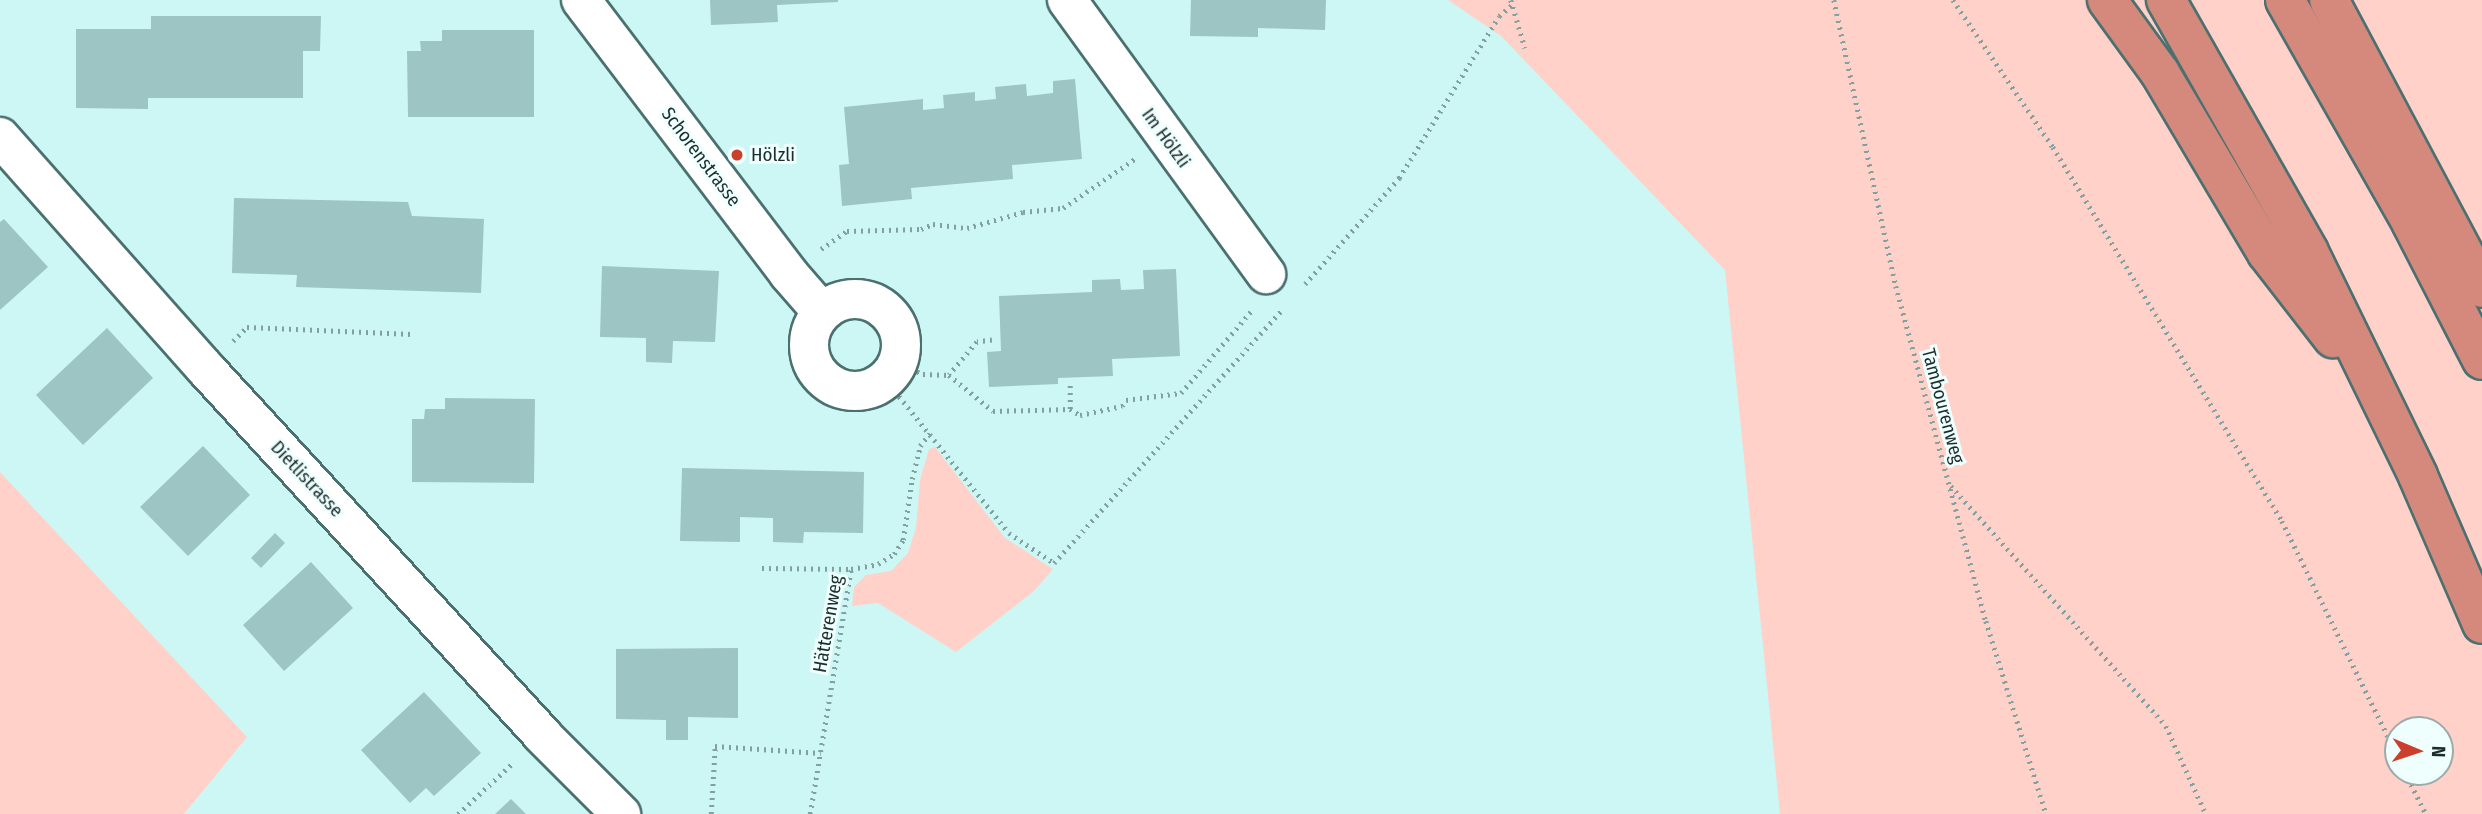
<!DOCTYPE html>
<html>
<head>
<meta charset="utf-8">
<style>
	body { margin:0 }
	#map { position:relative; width:2482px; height:814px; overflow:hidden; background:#cdf7f5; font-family:"Fira Sans Condensed",sans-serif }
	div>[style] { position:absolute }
	.green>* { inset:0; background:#ffd1c9 }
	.building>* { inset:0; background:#9cc5c3 }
	.path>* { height:4.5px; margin-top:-2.25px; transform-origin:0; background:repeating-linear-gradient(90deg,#81a09f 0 2px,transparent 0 7px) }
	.roads { filter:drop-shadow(2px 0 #4a706f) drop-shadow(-2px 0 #4a706f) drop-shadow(0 2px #4a706f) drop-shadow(0 -2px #4a706f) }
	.street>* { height:38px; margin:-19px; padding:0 19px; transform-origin:19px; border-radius:19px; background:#fff }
	.street>.ring { margin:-19px; padding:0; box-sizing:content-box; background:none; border:38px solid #fff; border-radius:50% }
	.highway>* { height:38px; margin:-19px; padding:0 19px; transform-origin:19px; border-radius:19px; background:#d4897c }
	.dots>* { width:19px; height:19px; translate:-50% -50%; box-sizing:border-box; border:4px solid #eefffe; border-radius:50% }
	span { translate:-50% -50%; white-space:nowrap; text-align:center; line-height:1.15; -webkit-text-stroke:6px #eefffe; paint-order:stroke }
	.street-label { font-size:19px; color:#1d2d2d }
	.poi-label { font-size:19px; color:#1d2d2d }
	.left { translate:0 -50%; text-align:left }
	.north { position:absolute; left:2384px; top:716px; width:70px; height:70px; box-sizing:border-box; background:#eefffe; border:2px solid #9aabaa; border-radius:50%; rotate:92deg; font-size:19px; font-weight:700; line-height:28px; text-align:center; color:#1d2d2d }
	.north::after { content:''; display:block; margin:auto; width:24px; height:32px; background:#cc3f2d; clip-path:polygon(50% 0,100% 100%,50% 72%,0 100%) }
</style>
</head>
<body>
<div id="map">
	<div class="green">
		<div style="clip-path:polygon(evenodd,1448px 0,2482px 0,2482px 814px,1780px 814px,1725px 270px,1501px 36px,1448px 0,2398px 730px,2440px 730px,2440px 772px,2398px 772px,2398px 730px)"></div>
		<div style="clip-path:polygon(935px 447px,1005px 538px,1053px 569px,1034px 591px,956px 652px,878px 603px,852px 606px,854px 587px,866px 575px,891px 571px,908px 553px,916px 528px,920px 480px,929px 449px)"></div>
		<div style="clip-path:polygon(0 472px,247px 737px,184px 814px,0 814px)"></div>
	</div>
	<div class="building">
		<div style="clip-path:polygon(710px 0,838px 0,838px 2px,777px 5px,778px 22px,711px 25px)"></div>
		<div style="clip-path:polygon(1191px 0,1326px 0,1325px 30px,1258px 28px,1258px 37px,1190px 36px)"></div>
		<div style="clip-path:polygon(151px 16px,321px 16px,320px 51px,303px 51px,303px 98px,148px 98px,148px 109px,76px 108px,76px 29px,151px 29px)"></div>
		<div style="clip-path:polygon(442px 30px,534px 30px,534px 117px,408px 117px,407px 51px,421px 51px,420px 41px,442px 41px)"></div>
		<div style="clip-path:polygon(1075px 79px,1082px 159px,1012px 165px,1013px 179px,911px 188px,912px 199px,842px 206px,839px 165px,849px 164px,844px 107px,923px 99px,923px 110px,944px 108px,943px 95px,975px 92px,975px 101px,996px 99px,995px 87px,1026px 84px,1027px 96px,1053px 93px,1053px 81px)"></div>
		<div style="clip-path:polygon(234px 198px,408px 202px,412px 216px,484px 219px,481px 293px,296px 287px,297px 275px,232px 273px)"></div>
		<div style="clip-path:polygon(4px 219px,48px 267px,0 310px,0 222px)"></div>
		<div style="clip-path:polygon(602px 266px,719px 271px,715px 342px,673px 341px,672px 363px,646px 362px,646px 338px,600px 337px)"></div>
		<div style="clip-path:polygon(1176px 269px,1180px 356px,1112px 359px,1113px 376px,1058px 378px,1058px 384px,989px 387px,987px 352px,1001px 351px,999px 296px,1092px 292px,1092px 280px,1120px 279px,1121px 290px,1144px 289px,1143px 270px)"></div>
		<div style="clip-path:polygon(107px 328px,153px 378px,83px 445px,36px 395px)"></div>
		<div style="clip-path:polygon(445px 398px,535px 399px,534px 483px,412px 482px,412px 419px,424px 419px,425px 409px,445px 409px)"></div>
		<div style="clip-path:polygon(203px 446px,250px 495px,188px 556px,140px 507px)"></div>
		<div style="clip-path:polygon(682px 468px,864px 472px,863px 533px,804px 532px,803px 543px,773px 542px,773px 518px,740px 517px,740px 542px,680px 541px)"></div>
		<div style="clip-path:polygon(275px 533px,285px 543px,261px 568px,251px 558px)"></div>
		<div style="clip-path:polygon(311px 562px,353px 608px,284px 671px,243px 625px)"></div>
		<div style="clip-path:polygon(738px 648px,738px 718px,688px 717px,688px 740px,666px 740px,666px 720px,616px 719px,616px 649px)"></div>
		<div style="clip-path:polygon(424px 692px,481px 753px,434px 796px,426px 788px,410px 803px,361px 750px)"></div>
		<div style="clip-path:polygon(511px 799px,526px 814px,495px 814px)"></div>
	</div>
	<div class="path">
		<div style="left:1511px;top:0;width:50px;rotate:73.7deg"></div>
		<div style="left:1834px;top:0;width:293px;rotate:77.8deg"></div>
		<div style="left:1896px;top:286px;width:347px;rotate:75deg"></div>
		<div style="left:1986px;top:621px;width:202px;rotate:72.7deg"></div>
		<div style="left:1953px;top:0;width:178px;rotate:55.8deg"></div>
		<div style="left:2053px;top:147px;width:439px;rotate:58.5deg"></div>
		<div style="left:2282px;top:521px;width:263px;rotate:63.8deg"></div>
		<div style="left:821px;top:249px;width:32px;rotate:-35deg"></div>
		<div style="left:847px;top:231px;width:74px;rotate:-1.5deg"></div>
		<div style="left:921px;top:229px;width:13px;rotate:-23deg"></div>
		<div style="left:933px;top:224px;width:34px;rotate:7deg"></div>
		<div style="left:967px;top:228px;width:58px;rotate:-15.9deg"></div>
		<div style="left:1023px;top:212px;width:40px;rotate:-5.7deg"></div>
		<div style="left:1063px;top:208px;width:88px;rotate:-34.4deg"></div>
		<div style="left:1305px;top:284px;width:142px;rotate:-48.4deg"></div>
		<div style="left:1399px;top:178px;width:190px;rotate:-58.3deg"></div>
		<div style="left:1499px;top:16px;width:17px;rotate:-40deg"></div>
		<div style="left:992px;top:340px;width:15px;rotate:172deg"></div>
		<div style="left:977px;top:342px;width:43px;rotate:130.3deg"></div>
		<div style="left:949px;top:375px;width:57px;rotate:39.3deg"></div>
		<div style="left:993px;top:411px;width:77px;rotate:-1.5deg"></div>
		<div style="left:1070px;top:409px;width:12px;rotate:31deg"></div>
		<div style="left:1080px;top:415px;width:43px;rotate:-12.1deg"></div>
		<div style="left:1122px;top:406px;width:7px;rotate:-56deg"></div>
		<div style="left:1126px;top:400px;width:55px;rotate:-7.3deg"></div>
		<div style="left:1181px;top:393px;width:111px;rotate:-49.4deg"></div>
		<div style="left:233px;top:341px;width:20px;rotate:-45deg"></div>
		<div style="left:247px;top:327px;width:165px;rotate:2.4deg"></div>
		<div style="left:898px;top:363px;width:27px;rotate:24deg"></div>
		<div style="left:923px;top:374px;width:26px;rotate:2deg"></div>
		<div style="left:886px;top:380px;width:196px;rotate:51.2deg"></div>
		<div style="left:1009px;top:533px;width:54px;rotate:33.7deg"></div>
		<div style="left:1054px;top:563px;width:339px;rotate:-48deg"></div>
		<div style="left:1070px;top:409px;width:24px;rotate:-90deg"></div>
		<div style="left:1951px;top:486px;width:322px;rotate:48.1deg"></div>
		<div style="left:2166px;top:726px;width:97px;rotate:65.6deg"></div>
		<div style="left:762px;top:568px;width:89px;rotate:0.6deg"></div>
		<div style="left:2405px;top:772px;width:47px;rotate:63.4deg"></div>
		<div style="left:458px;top:814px;width:76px;rotate:-42.9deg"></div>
		<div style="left:711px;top:814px;width:68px;rotate:-86.6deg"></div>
		<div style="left:715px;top:746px;width:106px;rotate:3.8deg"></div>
		<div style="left:810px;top:814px;width:248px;rotate:-80.5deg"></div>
		<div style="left:851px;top:569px;width:27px;rotate:-10deg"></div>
		<div style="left:878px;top:564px;width:19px;rotate:-32deg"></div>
		<div style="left:894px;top:554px;width:17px;rotate:-57deg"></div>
		<div style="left:903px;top:540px;width:62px;rotate:-81.6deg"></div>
		<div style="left:912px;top:479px;width:34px;rotate:-76deg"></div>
		<div style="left:920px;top:446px;width:16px;rotate:-52deg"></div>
	</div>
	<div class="roads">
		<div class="street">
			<div style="left:581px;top:0;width:343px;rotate:52.8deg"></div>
			<div style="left:788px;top:273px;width:52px;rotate:48.9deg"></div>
			<div style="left:1067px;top:0;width:339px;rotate:54deg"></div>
			<div style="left:0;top:137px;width:309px;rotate:48.4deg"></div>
			<div style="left:205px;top:368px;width:498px;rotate:47.4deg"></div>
			<div style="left:542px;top:735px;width:112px;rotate:45deg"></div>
			<div class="ring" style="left:809px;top:299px;width:54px;height:54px"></div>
		</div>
		<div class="highway">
			<div style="left:2107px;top:0;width:90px;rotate:54deg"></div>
			<div style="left:2160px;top:73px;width:209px;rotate:59.3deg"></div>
			<div style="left:2267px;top:253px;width:108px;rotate:52.2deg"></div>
			<div style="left:2166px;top:0;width:288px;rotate:60.4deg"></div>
			<div style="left:2308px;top:250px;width:251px;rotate:64deg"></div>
			<div style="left:2418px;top:476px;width:161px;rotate:66.6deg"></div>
			<div style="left:2285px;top:0;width:255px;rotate:60.4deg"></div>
			<div style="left:2411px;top:222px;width:155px;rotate:62.8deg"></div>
			<div style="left:2329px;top:0;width:326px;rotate:62deg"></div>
		</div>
	</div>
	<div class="dots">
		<div style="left:737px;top:155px;background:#cc3f2d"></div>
	</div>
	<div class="street-label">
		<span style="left:1166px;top:138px;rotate:54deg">Im Hölzli</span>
		<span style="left:701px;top:157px;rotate:53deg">Schorenstrasse</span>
		<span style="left:1943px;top:406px;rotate:75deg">Tambourenweg</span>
		<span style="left:307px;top:479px;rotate:47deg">Dietlistrasse</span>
		<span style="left:828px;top:624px;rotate:-80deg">Hätterenweg</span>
	</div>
	<div class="poi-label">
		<span class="left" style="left:751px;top:155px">Hölzli</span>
	</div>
	<div class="north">N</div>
</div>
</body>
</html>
